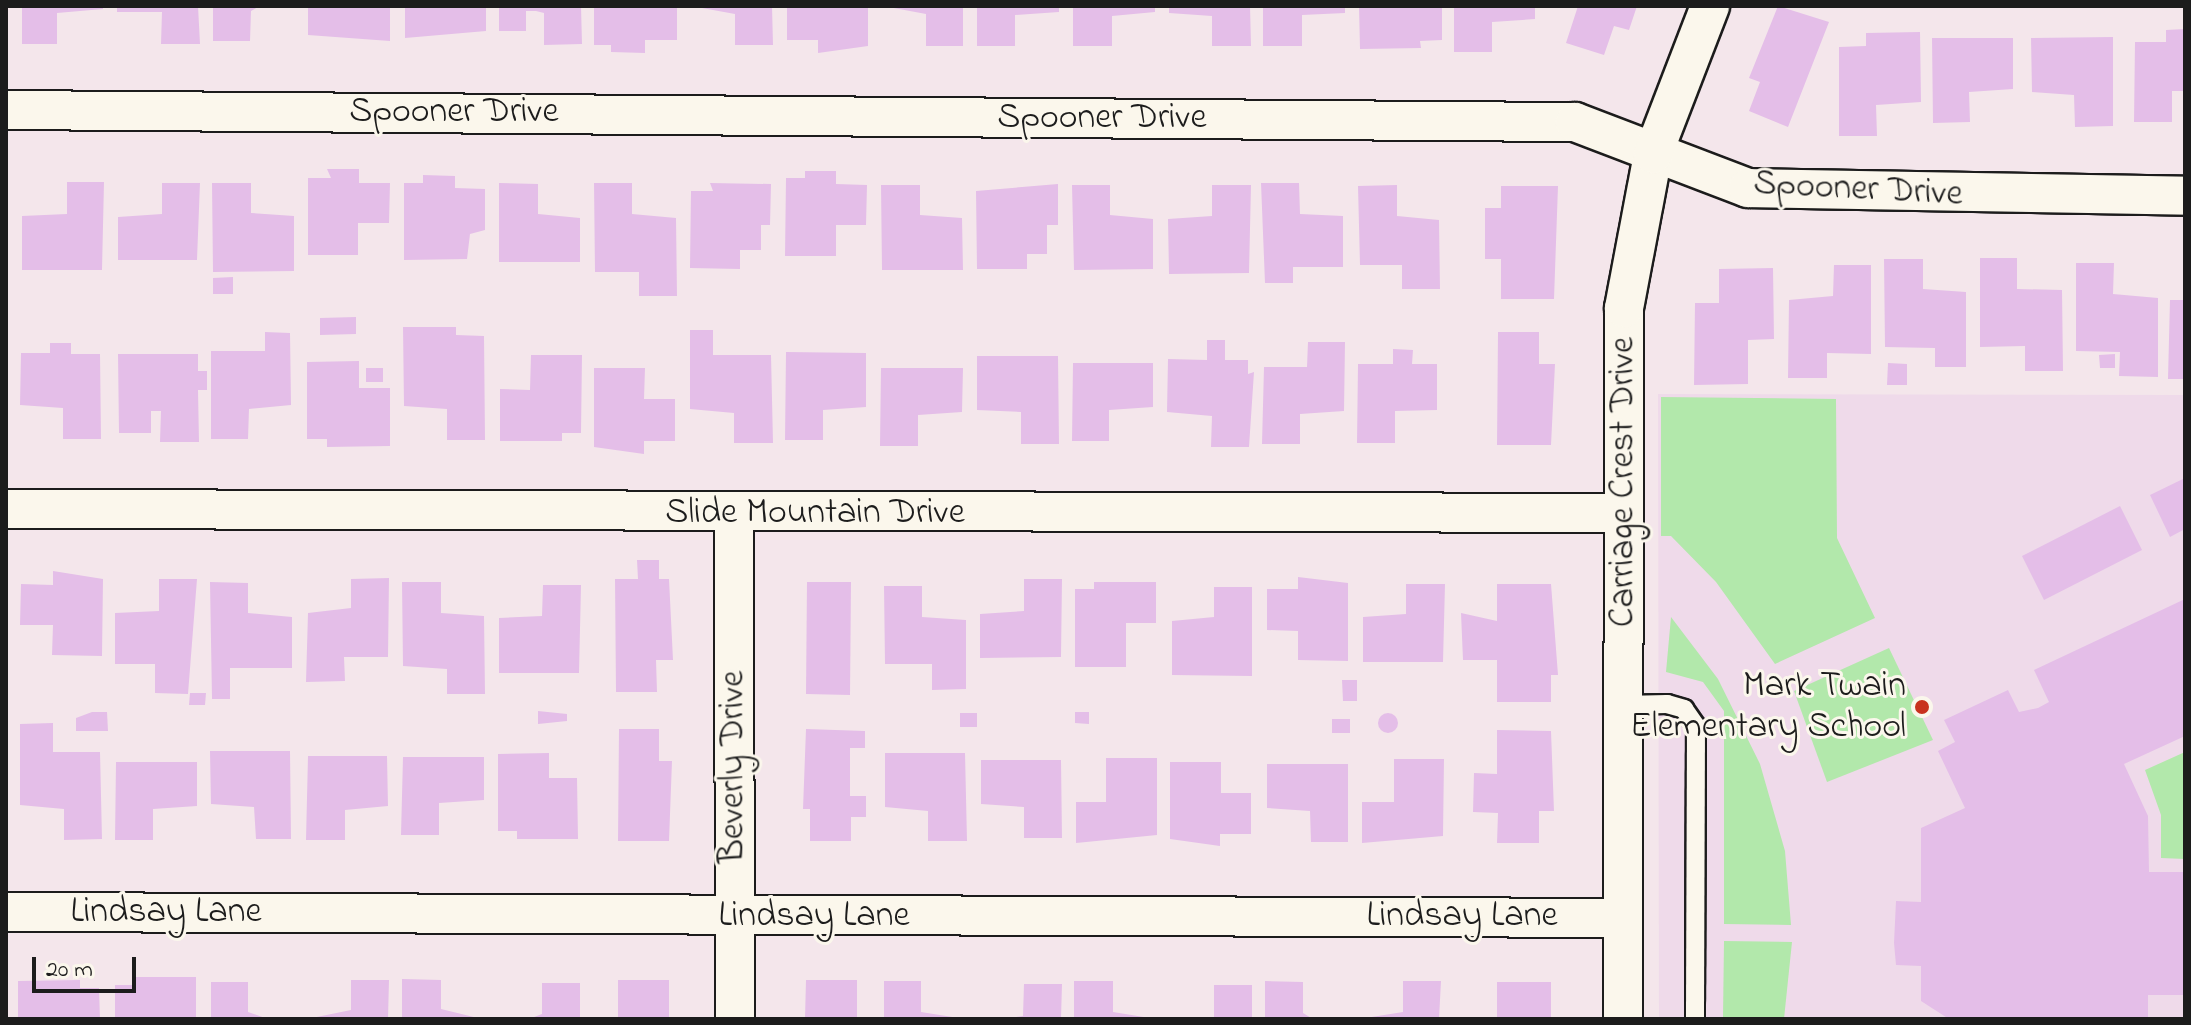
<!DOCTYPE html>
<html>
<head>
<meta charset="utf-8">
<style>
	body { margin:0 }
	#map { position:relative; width:2191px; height:1025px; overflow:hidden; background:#f4e6eb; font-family:"Indie Flower",sans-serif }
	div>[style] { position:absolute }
	.built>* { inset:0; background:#efdaea }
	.green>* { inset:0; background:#b2e8ab }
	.building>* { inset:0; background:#e4bee8 }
	.round { border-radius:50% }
	.roads { filter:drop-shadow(2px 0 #1c1c1c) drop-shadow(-2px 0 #1c1c1c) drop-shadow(0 2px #1c1c1c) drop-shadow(0 -2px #1c1c1c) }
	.service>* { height:18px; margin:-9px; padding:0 9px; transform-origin:9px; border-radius:9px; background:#fbf7ec }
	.minor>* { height:38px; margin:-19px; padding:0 19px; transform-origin:19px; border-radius:19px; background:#fbf7ec }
	.dots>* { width:22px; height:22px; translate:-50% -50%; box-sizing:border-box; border:4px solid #fbf7ec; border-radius:50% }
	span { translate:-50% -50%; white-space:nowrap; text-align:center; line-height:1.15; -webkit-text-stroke:6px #fbf7ec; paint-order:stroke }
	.street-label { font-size:36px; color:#1c1c1c }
	.poi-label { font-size:36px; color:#1c1c1c }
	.right { translate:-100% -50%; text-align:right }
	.frame { position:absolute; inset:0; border:8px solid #1c1c1c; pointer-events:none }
	.scale { position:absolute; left:32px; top:957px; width:104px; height:36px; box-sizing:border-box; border:4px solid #1c1c1c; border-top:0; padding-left:10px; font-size:24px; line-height:28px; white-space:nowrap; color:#1c1c1c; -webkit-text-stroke:6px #fbf7ec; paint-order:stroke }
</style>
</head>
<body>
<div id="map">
	<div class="built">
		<div style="clip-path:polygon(1658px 394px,2185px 395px,2185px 1019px,1659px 1019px)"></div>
	</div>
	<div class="green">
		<div style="clip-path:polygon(1661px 397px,1836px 399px,1837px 538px,1875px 618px,1775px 664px,1716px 582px,1671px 536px,1661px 536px)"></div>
		<div style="clip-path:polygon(1671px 617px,1718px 679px,1760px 764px,1785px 851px,1791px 925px,1724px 924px,1724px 711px,1703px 682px,1666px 672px)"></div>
		<div style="clip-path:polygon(1889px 648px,1933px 740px,1827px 782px,1794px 691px)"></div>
		<div style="clip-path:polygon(2185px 752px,2185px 859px,2161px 858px,2161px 815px,2145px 770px)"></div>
		<div style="clip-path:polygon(1724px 941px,1792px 942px,1784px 1019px,1723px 1019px)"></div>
	</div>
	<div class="building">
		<div style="clip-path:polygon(22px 6px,103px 6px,103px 9px,57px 13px,57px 44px,22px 44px)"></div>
		<div style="clip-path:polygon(117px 6px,198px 6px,200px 44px,161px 44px,162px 12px,117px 12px)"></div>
		<div style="clip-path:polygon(213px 6px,260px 6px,251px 11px,250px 41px,213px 41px)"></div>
		<div style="clip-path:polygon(308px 6px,390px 6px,390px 41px,308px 35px)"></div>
		<div style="clip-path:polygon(405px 6px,486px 6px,486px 31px,405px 38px)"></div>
		<div style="clip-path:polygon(499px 6px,581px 6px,582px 44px,544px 45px,544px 13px,536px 11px,526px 11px,526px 31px,499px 31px)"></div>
		<div style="clip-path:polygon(594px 6px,677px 6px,677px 40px,645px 40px,645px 53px,611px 52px,611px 45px,594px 45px)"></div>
		<div style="clip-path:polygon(691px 6px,772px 6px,773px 45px,735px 45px,735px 14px)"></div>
		<div style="clip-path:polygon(787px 6px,868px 6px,868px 46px,818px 53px,818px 40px,787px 40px)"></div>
		<div style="clip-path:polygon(883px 6px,963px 6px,963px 46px,926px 46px,926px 14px)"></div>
		<div style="clip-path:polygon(977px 6px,1059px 6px,1059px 12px,1015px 15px,1015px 46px,977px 46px)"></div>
		<div style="clip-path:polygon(1073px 6px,1155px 6px,1155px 12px,1112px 16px,1112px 46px,1073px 46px)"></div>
		<div style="clip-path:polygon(1169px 6px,1250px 6px,1251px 46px,1212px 46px,1212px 16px,1169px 13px)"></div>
		<div style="clip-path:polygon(1263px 6px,1345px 6px,1345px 13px,1302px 15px,1302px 46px,1263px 46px)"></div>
		<div style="clip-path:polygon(1359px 6px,1442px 6px,1442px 40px,1420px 41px,1421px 48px,1360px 49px)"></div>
		<div style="clip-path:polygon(1454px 6px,1535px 6px,1535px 19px,1492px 22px,1492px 52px,1454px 52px)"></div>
		<div style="clip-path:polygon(1578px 6px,1637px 6px,1629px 30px,1614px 26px,1604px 55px,1566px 43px)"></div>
		<div style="clip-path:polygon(1778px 6px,1829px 22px,1788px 127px,1749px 111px,1760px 82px,1749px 78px)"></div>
		<div style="clip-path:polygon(2185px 29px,2185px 91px,2172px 91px,2172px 122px,2134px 122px,2135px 42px,2166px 42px,2166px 30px)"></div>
		<div style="clip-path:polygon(1920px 32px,1921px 102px,1876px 105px,1877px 136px,1839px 136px,1839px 47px,1866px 46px,1866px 33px)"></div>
		<div style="clip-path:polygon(2113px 37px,2113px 126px,2075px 127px,2074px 95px,2032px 92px,2031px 38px)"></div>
		<div style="clip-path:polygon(1932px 38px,2013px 38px,2013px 89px,1969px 92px,1970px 122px,1933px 123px)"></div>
		<div style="clip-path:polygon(327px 169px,359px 169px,359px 183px,390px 183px,389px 223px,358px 223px,358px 255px,308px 255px,308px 178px,331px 178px)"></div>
		<div style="clip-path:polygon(805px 171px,836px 171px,836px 184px,867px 185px,866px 225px,836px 225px,836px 256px,785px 256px,786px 178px,805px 178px)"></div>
		<div style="clip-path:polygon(423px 175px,455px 176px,455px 188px,485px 189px,485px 230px,470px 234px,467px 259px,404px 260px,404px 183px,423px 183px)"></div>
		<div style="clip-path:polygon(67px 182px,104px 182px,102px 270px,22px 270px,22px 216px,67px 214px)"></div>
		<div style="clip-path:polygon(162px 183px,200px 183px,197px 260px,118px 260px,118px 217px,162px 214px)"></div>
		<div style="clip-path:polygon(212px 183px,251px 183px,251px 213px,294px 216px,294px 271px,213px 272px)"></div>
		<div style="clip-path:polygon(499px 183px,538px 184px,538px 214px,580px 218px,580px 262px,499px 262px)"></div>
		<div style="clip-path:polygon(594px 183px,632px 183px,632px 214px,676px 218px,677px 296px,639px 296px,639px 272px,595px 272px)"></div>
		<div style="clip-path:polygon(710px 183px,771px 184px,770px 225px,761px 225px,761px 250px,740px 250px,740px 269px,690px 268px,691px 191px,713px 191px)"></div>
		<div style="clip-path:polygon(1261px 183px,1299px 183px,1300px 214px,1343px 216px,1343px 267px,1293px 267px,1293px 283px,1265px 283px)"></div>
		<div style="clip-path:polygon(1058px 184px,1058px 225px,1047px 225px,1047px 254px,1027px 254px,1027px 269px,977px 269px,976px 191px)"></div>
		<div style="clip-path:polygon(881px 185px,920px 185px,920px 215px,962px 218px,963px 270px,882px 270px)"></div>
		<div style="clip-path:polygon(1072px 185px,1110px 185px,1110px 215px,1153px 219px,1153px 269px,1074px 270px)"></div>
		<div style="clip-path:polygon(1212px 185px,1251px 185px,1249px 273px,1169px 274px,1168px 219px,1212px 216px)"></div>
		<div style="clip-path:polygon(1397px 185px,1397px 216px,1439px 220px,1440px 289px,1402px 289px,1402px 265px,1360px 265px,1358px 186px)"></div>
		<div style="clip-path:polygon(1501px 186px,1558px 186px,1554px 299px,1501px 299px,1501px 259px,1485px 259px,1485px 208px,1501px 208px)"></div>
		<div style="clip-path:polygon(1980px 258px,2017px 258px,2017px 289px,2062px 290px,2063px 371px,2025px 371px,2025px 346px,1980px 347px)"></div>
		<div style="clip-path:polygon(1884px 259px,1923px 259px,1923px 289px,1966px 292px,1966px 367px,1935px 367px,1935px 348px,1885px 347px)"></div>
		<div style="clip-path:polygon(2076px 263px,2114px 263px,2113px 294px,2158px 298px,2158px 377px,2119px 376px,2120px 352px,2076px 351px)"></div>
		<div style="clip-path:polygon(1834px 265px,1871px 265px,1871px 354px,1827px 353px,1827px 378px,1788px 378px,1789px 300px,1833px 296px)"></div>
		<div style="clip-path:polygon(1773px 268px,1774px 339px,1748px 340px,1748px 384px,1694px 385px,1695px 303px,1719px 303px,1719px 269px)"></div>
		<div style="clip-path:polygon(233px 277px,233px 294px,213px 294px,213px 278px)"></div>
		<div style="clip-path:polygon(2170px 300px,2185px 300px,2185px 379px,2168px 379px)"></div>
		<div style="clip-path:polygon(356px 317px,356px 334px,320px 335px,320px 318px)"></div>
		<div style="clip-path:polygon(403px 327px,456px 327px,456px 335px,484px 336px,485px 440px,447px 440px,447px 409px,404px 406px)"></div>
		<div style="clip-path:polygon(690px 330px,713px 330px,713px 355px,771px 355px,773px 443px,734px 443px,734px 413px,690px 409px)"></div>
		<div style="clip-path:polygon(265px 332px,290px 333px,291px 405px,249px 409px,248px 439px,211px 439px,211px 351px,265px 351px)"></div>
		<div style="clip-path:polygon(1498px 332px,1539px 332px,1539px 364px,1555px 364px,1551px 445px,1497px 445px)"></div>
		<div style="clip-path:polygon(1207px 340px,1225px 340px,1225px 360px,1248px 360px,1248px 374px,1254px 372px,1249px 447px,1211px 447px,1212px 416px,1167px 412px,1168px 359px,1207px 360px)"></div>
		<div style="clip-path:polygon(1308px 342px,1345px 342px,1344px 411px,1300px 414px,1300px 444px,1262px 444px,1264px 367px,1307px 367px)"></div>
		<div style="clip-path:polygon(50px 343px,71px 343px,71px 354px,100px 354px,101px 439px,63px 439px,63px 408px,20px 405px,21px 353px,50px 353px)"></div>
		<div style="clip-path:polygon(1393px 349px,1413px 350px,1412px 364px,1437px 364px,1437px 410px,1395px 411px,1395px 443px,1357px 443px,1358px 364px,1393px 364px)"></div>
		<div style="clip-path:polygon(786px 352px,866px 353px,866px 407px,823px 410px,823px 440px,785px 440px)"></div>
		<div style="clip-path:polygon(118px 354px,198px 354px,198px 371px,207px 371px,207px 390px,198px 390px,199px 442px,160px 442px,161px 411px,151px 411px,151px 433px,119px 433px)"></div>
		<div style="clip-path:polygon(2115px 354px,2115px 368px,2100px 368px,2099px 355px)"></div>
		<div style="clip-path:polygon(531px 355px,582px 355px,581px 433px,562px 433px,562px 441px,500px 441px,500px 389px,530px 390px)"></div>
		<div style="clip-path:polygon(977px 356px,1058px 356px,1059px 444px,1021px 444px,1021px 412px,977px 410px)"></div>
		<div style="clip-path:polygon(359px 361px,359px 388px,390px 388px,390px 446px,327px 447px,327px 439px,307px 439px,307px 362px)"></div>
		<div style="clip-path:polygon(1073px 363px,1153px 363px,1153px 407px,1109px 410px,1109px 441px,1072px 441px)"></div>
		<div style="clip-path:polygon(1888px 363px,1907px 364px,1907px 385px,1887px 385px)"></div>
		<div style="clip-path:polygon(366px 368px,383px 368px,383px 382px,366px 382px)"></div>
		<div style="clip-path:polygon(594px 368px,645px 368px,644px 399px,675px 399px,675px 441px,644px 441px,644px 454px,594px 447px)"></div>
		<div style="clip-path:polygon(881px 368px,963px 368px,962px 412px,918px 415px,918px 446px,880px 446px)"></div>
		<div style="clip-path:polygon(2185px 478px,2185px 529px,2170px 537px,2150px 495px)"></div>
		<div style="clip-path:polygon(2120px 506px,2142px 550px,2044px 600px,2022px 556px)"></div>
		<div style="clip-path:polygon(637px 560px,659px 560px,659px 579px,669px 579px,673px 660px,656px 660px,657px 692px,616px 692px,615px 579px,638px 579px)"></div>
		<div style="clip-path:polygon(53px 571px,103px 579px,102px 656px,52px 655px,53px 625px,20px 625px,21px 584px,53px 585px)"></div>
		<div style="clip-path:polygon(1298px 577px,1348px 583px,1348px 661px,1298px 660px,1298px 631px,1267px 630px,1267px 589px,1298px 589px)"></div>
		<div style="clip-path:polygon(389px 578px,388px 657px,344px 657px,345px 681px,306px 682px,308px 613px,351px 608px,351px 579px)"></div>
		<div style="clip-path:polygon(159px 579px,197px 579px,188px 694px,155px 693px,155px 664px,115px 664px,115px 613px,159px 611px)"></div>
		<div style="clip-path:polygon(1024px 579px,1062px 579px,1061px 657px,980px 658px,980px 614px,1024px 611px)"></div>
		<div style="clip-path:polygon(210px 582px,248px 583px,248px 613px,292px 617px,292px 668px,230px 668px,230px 699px,212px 699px)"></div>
		<div style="clip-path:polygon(402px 582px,441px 582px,441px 613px,484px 616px,485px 694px,447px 694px,447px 669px,403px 666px)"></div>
		<div style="clip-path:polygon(807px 582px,851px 582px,850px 695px,806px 694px)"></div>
		<div style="clip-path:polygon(1094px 582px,1156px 582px,1156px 623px,1126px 623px,1126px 667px,1075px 667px,1075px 589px,1094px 589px)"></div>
		<div style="clip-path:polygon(1406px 584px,1445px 584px,1443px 662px,1363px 662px,1363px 617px,1406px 614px)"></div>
		<div style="clip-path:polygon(1497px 584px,1551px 584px,1558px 675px,1551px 675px,1551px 702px,1497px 702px,1497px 660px,1463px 660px,1461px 613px,1497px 621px)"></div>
		<div style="clip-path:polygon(543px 585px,581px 585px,579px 673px,499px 673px,499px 618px,542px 616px)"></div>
		<div style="clip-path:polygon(884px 586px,922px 586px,922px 617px,966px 620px,966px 689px,932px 690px,932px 664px,885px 664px)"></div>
		<div style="clip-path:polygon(1214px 587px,1252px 587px,1252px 676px,1172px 675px,1172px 621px,1214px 617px)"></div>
		<div style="clip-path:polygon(2185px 599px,2185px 736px,2124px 764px,2148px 816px,2149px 872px,2185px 872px,2185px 995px,2148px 995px,2148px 1019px,1949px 1019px,1921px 1001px,1921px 966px,1896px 965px,1894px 943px,1896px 901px,1921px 902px,1921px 828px,1965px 808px,1938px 751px,1955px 742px,1944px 720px,2008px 690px,2019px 712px,2038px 708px,2049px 702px,2034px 670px)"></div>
		<div style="clip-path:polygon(1342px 680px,1357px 680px,1357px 701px,1343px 701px)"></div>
		<div style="clip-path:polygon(190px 693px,206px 693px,205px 705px,189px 705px)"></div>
		<div style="clip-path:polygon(538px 711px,567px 714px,567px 721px,538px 724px)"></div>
		<div style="clip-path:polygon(92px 712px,107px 712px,108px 731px,76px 731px,76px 718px)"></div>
		<div style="clip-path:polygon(1075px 712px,1089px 712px,1089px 724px,1075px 723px)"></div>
		<div class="round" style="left:1378px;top:713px;width:20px;height:20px"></div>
		<div style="clip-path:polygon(960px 713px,977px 713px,977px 727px,960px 727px)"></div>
		<div style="clip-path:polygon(1332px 719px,1350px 719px,1350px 733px,1332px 733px)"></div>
		<div style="clip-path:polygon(53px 723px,53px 752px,100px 752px,102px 839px,64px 840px,64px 809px,20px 805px,20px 724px)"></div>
		<div style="clip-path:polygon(619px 729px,659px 729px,659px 761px,672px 761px,669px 841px,618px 841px)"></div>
		<div style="clip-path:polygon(806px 729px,865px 731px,865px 748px,850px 748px,850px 796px,866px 796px,866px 817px,851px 817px,851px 841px,810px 841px,810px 809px,803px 809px)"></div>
		<div style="clip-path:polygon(1497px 730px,1551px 731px,1554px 811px,1539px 811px,1539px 843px,1497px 843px,1498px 813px,1473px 812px,1474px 773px,1497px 774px)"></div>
		<div style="clip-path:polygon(210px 751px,290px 751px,291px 839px,256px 839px,254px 807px,211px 804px)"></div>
		<div style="clip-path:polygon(549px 753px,549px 778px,577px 778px,578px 839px,517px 839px,517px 831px,498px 831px,498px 754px)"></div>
		<div style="clip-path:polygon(885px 753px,965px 753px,967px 841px,928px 841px,928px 811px,885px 807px)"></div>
		<div style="clip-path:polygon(308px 756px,387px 756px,388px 806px,345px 810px,345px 840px,306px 840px)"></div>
		<div style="clip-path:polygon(403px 757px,484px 757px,484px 800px,439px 803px,439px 835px,401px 835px)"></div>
		<div style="clip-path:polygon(1106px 758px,1157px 758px,1157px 835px,1076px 843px,1076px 802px,1106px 802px)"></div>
		<div style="clip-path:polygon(1394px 759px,1444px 759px,1443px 836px,1362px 843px,1362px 802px,1394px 802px)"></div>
		<div style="clip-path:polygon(981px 760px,1061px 760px,1062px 838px,1024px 838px,1024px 807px,981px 804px)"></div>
		<div style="clip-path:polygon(116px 762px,197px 762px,197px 806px,153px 809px,153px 840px,115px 840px)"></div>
		<div style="clip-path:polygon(1170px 762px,1221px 762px,1221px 793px,1251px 793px,1251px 834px,1220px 834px,1220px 846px,1170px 839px)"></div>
		<div style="clip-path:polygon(1267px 764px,1348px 764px,1348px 842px,1311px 842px,1310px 811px,1267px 808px)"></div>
		<div style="clip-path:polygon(134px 977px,196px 977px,196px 1019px,115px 1019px,115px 985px,134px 985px)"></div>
		<div style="clip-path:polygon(402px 979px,441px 980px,441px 1009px,482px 1019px,402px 1019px)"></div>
		<div style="clip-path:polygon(80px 980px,80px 988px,99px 988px,100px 1019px,18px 1019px,18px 981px)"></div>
		<div style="clip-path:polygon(351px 980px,389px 980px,388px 1019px,307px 1019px,351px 1010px)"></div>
		<div style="clip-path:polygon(618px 980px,669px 980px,669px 1019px,618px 1019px)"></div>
		<div style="clip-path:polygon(806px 980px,857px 980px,857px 1019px,805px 1019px)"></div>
		<div style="clip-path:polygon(884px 981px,921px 981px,921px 1012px,965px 1019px,884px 1019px)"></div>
		<div style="clip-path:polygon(1074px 981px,1113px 981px,1113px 1012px,1156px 1019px,1074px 1019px)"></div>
		<div style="clip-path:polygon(1265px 981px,1303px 982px,1303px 1013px,1313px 1019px,1265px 1019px)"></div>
		<div style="clip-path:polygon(1403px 981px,1441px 981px,1439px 1019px,1359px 1019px,1403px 1012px)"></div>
		<div style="clip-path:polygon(211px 982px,248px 982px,248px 1012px,268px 1019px,211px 1019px)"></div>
		<div style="clip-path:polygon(1497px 982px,1551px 982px,1551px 1019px,1497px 1019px)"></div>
		<div style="clip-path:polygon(542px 983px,580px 983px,580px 1019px,529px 1019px,542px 1014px)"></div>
		<div style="clip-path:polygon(1024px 984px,1062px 984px,1061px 1019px,1001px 1019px,1023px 1016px)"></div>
		<div style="clip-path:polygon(1214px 985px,1252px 985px,1252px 1019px,1214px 1019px)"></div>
	</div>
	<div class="roads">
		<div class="service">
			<div style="left:1623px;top:705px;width:44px;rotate:-1.3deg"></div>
			<div style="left:1667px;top:704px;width:18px;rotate:16deg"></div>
			<div style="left:1684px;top:709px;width:21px;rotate:55deg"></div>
			<div style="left:1696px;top:726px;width:293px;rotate:90.2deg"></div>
		</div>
		<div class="minor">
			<div style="left:6px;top:110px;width:1569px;rotate:0.44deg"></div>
			<div style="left:1575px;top:122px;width:185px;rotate:20.9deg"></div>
			<div style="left:1748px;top:188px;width:437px;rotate:1deg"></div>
			<div style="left:6px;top:509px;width:1618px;rotate:0.14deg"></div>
			<div style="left:734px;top:515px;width:504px;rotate:89.89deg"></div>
			<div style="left:6px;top:912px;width:1616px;rotate:0.21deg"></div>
			<div style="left:1623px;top:1019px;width:711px;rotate:-89.92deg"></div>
			<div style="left:1624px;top:308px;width:157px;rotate:-79.3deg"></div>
			<div style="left:1653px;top:154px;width:159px;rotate:-68.9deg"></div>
		</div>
	</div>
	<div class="dots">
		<div style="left:1922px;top:707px;background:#c8321e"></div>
	</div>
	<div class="street-label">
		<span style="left:454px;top:113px">Spooner Drive</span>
		<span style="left:1102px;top:119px">Spooner Drive</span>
		<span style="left:1858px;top:190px;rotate:3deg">Spooner Drive</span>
		<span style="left:1624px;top:482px;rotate:-90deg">Carriage Crest Drive</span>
		<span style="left:815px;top:514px">Slide Mountain Drive</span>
		<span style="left:734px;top:767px;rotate:-90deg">Beverly Drive</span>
		<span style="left:166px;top:913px">Lindsay Lane</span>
		<span style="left:814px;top:917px">Lindsay Lane</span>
		<span style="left:1462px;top:917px">Lindsay Lane</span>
	</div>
	<div class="poi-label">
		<span class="right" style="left:1906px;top:707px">Mark Twain<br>Elementary School</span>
	</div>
	<div class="frame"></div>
	<div class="scale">20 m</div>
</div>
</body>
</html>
